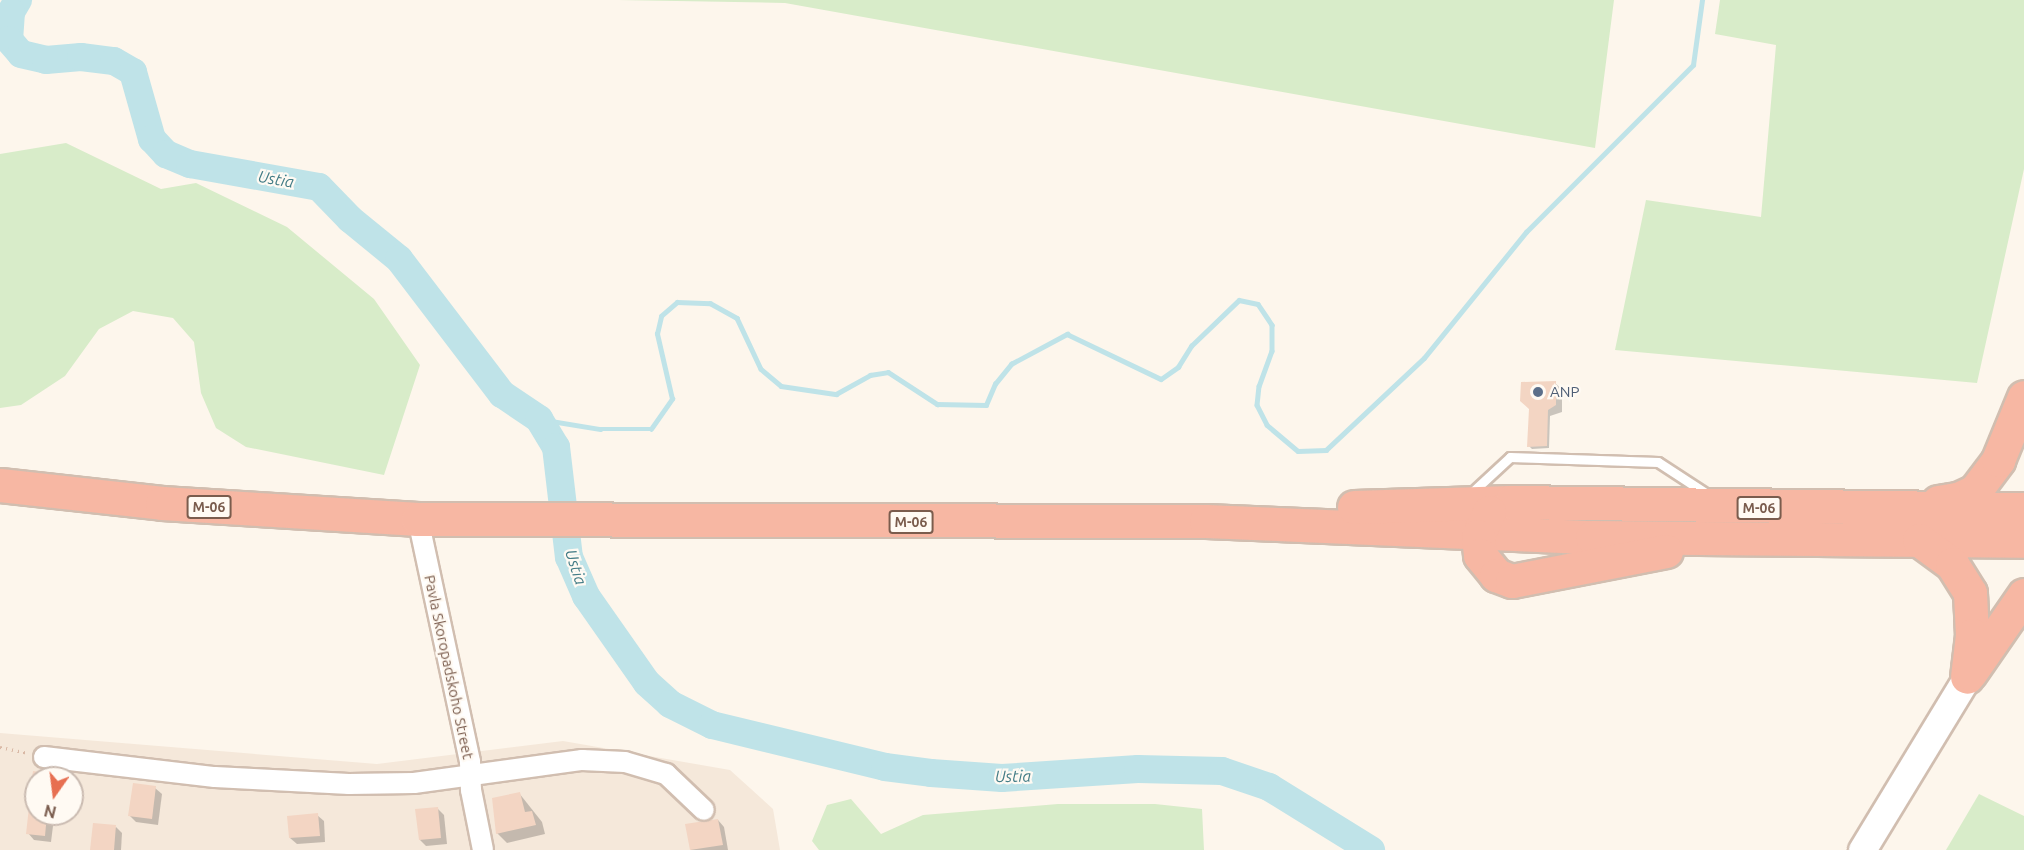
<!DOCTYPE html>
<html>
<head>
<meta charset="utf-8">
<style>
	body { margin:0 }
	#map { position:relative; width:2024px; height:850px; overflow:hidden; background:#fdf6ec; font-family:Ubuntu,sans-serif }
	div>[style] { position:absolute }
	.residential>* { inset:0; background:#f5e8da }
	.green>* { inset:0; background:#d8ecc9 }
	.shadow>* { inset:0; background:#0003 }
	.stream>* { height:4.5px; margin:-2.25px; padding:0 2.25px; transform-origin:2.25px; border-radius:2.25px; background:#bfe3e8 }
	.river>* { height:28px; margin:-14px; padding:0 14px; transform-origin:14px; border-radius:14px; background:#bfe3e8 }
	.building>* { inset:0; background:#f3d5c3 }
	.path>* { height:3px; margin-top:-1.5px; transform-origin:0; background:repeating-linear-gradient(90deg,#d9b8a5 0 1.5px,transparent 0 6px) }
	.roads { filter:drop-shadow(2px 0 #d1beb0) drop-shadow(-2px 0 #d1beb0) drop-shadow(0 2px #d1beb0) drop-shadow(0 -2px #d1beb0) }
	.lane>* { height:9px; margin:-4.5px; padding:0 4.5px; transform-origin:4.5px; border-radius:4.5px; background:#fff }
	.street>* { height:20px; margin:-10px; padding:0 10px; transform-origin:10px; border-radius:10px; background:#fff }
	.secondary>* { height:27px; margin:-13.5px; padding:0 13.5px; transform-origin:13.5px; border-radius:13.5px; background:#fff }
	.highway>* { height:33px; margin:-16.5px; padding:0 16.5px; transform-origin:16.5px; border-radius:16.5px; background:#f7b7a3 }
	.dots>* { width:16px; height:16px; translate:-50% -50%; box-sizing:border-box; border:3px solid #fffaf3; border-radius:50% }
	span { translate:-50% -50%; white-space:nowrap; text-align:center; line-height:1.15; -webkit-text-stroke:4.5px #fffaf3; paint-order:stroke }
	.shield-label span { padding:2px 4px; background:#fffaf3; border:2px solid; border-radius:4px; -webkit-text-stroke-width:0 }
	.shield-label { font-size:14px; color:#7a5c4d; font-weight:700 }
	.service-label { font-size:15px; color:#4e5e75 }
	.left { translate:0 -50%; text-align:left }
	.street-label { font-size:15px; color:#7a5c4d }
	.water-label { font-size:16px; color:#437c86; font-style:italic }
	.north { position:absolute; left:24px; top:766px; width:60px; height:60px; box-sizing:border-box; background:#fffaf3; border:2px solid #cabbb1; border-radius:50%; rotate:194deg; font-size:16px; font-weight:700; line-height:24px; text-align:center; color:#7a5c4d }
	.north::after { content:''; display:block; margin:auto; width:21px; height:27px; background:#e76f51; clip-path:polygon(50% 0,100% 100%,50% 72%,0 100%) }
</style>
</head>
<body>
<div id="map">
	<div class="residential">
		<div style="clip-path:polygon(evenodd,0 733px,377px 764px,563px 741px,730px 770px,773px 809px,780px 850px,0 850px,0 733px,36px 778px,72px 778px,72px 814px,36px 814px,36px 778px)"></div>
	</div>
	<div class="green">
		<div style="clip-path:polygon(618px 0,1614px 0,1595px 148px,785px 3px)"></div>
		<div style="clip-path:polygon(1720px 0,2024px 0,2024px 169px,1977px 383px,1615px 350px,1646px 200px,1761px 217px,1776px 45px,1715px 34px)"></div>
		<div style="clip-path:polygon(66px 143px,161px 189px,196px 183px,287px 227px,374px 299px,420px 365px,384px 475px,246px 447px,216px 428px,201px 393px,194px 342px,173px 318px,133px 311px,99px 329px,65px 376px,21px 405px,0 408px,0 154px)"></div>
		<div style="clip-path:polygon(1979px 794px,2024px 816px,2024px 850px,1946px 850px)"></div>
		<div style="clip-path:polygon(851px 799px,881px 834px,923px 815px,1058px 804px,1155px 804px,1202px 809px,1204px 850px,819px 850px,812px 841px,827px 805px)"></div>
	</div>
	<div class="shadow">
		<div style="clip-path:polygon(1555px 383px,1562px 389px,1562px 412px,1550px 416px,1549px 448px,1532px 449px,1529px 446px)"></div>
		<div style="clip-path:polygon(155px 788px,162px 794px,158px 825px,136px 822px,130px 816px)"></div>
		<div style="clip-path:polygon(519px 793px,542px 822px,545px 834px,507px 843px,497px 833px)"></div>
		<div style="clip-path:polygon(438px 809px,444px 815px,447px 844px,426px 846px,420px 840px)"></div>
		<div style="clip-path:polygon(36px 810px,36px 814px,54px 818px,51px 842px,34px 840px,28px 833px)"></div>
		<div style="clip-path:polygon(317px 815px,324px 821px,325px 842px,297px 844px,290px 838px)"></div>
		<div style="clip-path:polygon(718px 820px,724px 827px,728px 850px,691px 850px,687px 825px)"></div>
		<div style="clip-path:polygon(116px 827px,122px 833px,121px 850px,92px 850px)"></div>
	</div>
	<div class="stream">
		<div style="left:539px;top:419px;width:62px;rotate:9.3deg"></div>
		<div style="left:600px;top:429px;width:51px"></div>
		<div style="left:651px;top:429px;width:37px;rotate:-55deg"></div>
		<div style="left:672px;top:399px;width:67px;rotate:-103deg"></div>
		<div style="left:657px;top:334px;width:18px;rotate:-77deg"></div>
		<div style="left:661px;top:316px;width:21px;rotate:-41deg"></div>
		<div style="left:677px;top:302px;width:33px;rotate:2deg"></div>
		<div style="left:710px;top:303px;width:31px;rotate:29deg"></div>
		<div style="left:737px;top:318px;width:56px;rotate:64.8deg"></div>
		<div style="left:761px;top:369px;width:26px;rotate:40deg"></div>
		<div style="left:781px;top:386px;width:56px;rotate:8.3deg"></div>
		<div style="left:836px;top:394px;width:39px;rotate:-29deg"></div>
		<div style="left:870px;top:375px;width:18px;rotate:-9deg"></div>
		<div style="left:888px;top:372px;width:59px;rotate:33.1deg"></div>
		<div style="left:937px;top:404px;width:49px;rotate:1.2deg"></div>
		<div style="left:986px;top:405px;width:23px;rotate:-67deg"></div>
		<div style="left:995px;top:384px;width:26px;rotate:-51deg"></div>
		<div style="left:1011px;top:364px;width:64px;rotate:-28.2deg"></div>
		<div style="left:1067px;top:334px;width:104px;rotate:25.6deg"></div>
		<div style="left:1161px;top:379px;width:21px;rotate:-35deg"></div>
		<div style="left:1178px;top:367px;width:25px;rotate:-58deg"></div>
		<div style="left:1191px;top:346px;width:66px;rotate:-43.8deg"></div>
		<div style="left:1239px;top:300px;width:19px;rotate:12deg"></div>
		<div style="left:1258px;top:304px;width:25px;rotate:56deg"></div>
		<div style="left:1272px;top:325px;width:26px;rotate:90deg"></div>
		<div style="left:1272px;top:351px;width:37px;rotate:110deg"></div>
		<div style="left:1259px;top:386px;width:19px;rotate:96deg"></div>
		<div style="left:1257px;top:405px;width:22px;rotate:63deg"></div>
		<div style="left:1267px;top:425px;width:40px;rotate:40deg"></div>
		<div style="left:1298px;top:451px;width:28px;rotate:-2deg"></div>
		<div style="left:1326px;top:450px;width:134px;rotate:-43.2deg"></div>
		<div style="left:1424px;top:358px;width:162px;rotate:-51deg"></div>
		<div style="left:1526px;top:232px;width:236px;rotate:-45deg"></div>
		<div style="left:1693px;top:65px;width:66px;rotate:-82.1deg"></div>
	</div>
	<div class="river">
		<div style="left:18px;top:0;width:14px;rotate:120deg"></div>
		<div style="left:11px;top:12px;width:28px;rotate:94deg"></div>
		<div style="left:9px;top:40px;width:18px;rotate:49deg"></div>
		<div style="left:21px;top:54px;width:26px;rotate:13deg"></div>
		<div style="left:46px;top:60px;width:35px;rotate:-5deg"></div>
		<div style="left:81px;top:57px;width:33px;rotate:7deg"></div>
		<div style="left:114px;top:61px;width:22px;rotate:30deg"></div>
		<div style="left:133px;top:72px;width:70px;rotate:74.2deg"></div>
		<div style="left:152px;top:139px;width:21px;rotate:47deg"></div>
		<div style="left:166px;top:154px;width:26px;rotate:23deg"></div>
		<div style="left:190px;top:164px;width:131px;rotate:10.1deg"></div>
		<div style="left:319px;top:187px;width:45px;rotate:45.9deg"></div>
		<div style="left:350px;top:219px;width:63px;rotate:39.2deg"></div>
		<div style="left:399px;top:259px;width:170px;rotate:52.7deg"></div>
		<div style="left:502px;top:394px;width:45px;rotate:34deg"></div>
		<div style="left:539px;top:419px;width:33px;rotate:59deg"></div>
		<div style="left:556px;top:447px;width:111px;rotate:83.3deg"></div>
		<div style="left:569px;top:557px;width:43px;rotate:66.4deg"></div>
		<div style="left:586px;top:596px;width:106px;rotate:55deg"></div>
		<div style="left:647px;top:683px;width:31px;rotate:42deg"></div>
		<div style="left:670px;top:704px;width:47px;rotate:26.6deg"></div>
		<div style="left:712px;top:725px;width:178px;rotate:13.6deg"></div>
		<div style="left:885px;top:767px;width:46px;rotate:7.4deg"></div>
		<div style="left:931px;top:773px;width:71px;rotate:4deg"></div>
		<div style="left:1002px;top:778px;width:136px;rotate:-3.8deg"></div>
		<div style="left:1138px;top:769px;width:84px;rotate:1.4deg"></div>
		<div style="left:1222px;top:771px;width:50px;rotate:18.8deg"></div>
		<div style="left:1269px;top:787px;width:120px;rotate:31.7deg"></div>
	</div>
	<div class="building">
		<div style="clip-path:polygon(1556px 381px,1556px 405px,1548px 410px,1547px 446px,1527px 447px,1529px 409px,1520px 401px,1521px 382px)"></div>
		<div style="clip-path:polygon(33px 771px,61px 775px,61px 778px,36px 778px,36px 794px,30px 794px)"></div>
		<div style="clip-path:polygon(133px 783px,156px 786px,152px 819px,128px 816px)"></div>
		<div style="clip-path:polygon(520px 792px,525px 812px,532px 811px,536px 825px,496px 834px,492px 798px)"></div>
		<div style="clip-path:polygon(29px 807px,36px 808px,36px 814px,47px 814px,45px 836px,26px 834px)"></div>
		<div style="clip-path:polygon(438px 807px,441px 838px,419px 840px,415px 809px)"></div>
		<div style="clip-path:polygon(318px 813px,320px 836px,289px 838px,287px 816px)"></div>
		<div style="clip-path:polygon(718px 819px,723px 845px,690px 850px,685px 824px)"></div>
		<div style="clip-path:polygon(93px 823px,116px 825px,114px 850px,90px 850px)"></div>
	</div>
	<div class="path">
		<div style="left:0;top:747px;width:29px;rotate:12deg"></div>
	</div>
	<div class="roads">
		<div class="lane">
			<div style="left:1469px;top:495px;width:56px;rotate:-42.8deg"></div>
			<div style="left:1510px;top:457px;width:148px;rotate:1.9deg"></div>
			<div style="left:1658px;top:462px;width:59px;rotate:33.1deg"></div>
		</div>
		<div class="street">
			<div style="left:418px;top:519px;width:249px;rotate:77.9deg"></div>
			<div style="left:470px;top:762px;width:28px;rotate:88deg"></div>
			<div style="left:471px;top:790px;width:61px;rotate:78.7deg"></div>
			<div style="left:44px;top:757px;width:172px;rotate:6.7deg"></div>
			<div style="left:215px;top:777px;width:134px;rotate:3deg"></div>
			<div style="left:349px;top:784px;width:65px;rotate:-0.9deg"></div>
			<div style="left:414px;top:783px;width:170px;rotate:-7.8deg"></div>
			<div style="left:582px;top:760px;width:43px;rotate:2.7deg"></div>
			<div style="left:625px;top:762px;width:43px;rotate:16.3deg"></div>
			<div style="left:666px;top:774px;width:52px;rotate:43.5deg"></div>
		</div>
		<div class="secondary">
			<div style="left:1862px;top:850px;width:202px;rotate:-58.7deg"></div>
		</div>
		<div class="highway">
			<div style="left:0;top:485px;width:163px;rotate:6.3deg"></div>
			<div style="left:162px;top:503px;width:256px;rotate:3.6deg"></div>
			<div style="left:418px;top:519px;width:788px;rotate:0.15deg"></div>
			<div style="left:1206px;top:521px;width:386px;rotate:2.4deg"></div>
			<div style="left:1592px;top:537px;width:432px;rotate:0.5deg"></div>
			<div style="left:1938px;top:502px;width:20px;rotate:-9deg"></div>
			<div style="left:1958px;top:499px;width:19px;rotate:-25deg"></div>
			<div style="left:1975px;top:491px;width:39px;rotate:-53deg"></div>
			<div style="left:1998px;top:460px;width:68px;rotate:-67.6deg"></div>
			<div style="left:1354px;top:507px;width:157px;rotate:-1.8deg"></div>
			<div style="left:1511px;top:502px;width:513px;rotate:0.78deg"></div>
			<div style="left:1489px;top:512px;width:26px;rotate:115deg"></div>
			<div style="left:1478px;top:536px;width:19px;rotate:84deg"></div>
			<div style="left:1480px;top:555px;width:26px;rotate:51deg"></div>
			<div style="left:1496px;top:575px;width:17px;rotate:21deg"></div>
			<div style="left:1512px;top:581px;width:157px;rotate:-11deg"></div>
			<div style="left:1919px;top:540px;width:41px;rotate:36deg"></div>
			<div style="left:1952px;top:564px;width:34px;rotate:58deg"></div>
			<div style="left:1970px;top:593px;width:42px;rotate:87.3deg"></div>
			<div style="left:1972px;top:635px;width:42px;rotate:96.8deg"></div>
			<div style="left:1970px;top:673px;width:95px;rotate:-55.3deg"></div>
		</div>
	</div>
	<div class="dots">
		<div style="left:1538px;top:392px;background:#5c6f8a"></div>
	</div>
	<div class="shield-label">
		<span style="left:209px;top:507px">М-06</span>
		<span style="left:1759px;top:508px">М-06</span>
		<span style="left:911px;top:522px">М-06</span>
	</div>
	<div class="service-label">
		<span class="left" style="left:1550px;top:392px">ANP</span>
	</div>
	<div class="street-label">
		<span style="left:449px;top:667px;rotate:78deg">Pavla Skoropadskoho Street</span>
	</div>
	<div class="water-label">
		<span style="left:276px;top:179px;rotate:10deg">Ustia</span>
		<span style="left:576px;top:567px;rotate:72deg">Ustia</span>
		<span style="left:1013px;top:776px;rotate:-1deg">Ustia</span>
	</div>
	<div class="north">N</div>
</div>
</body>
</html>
